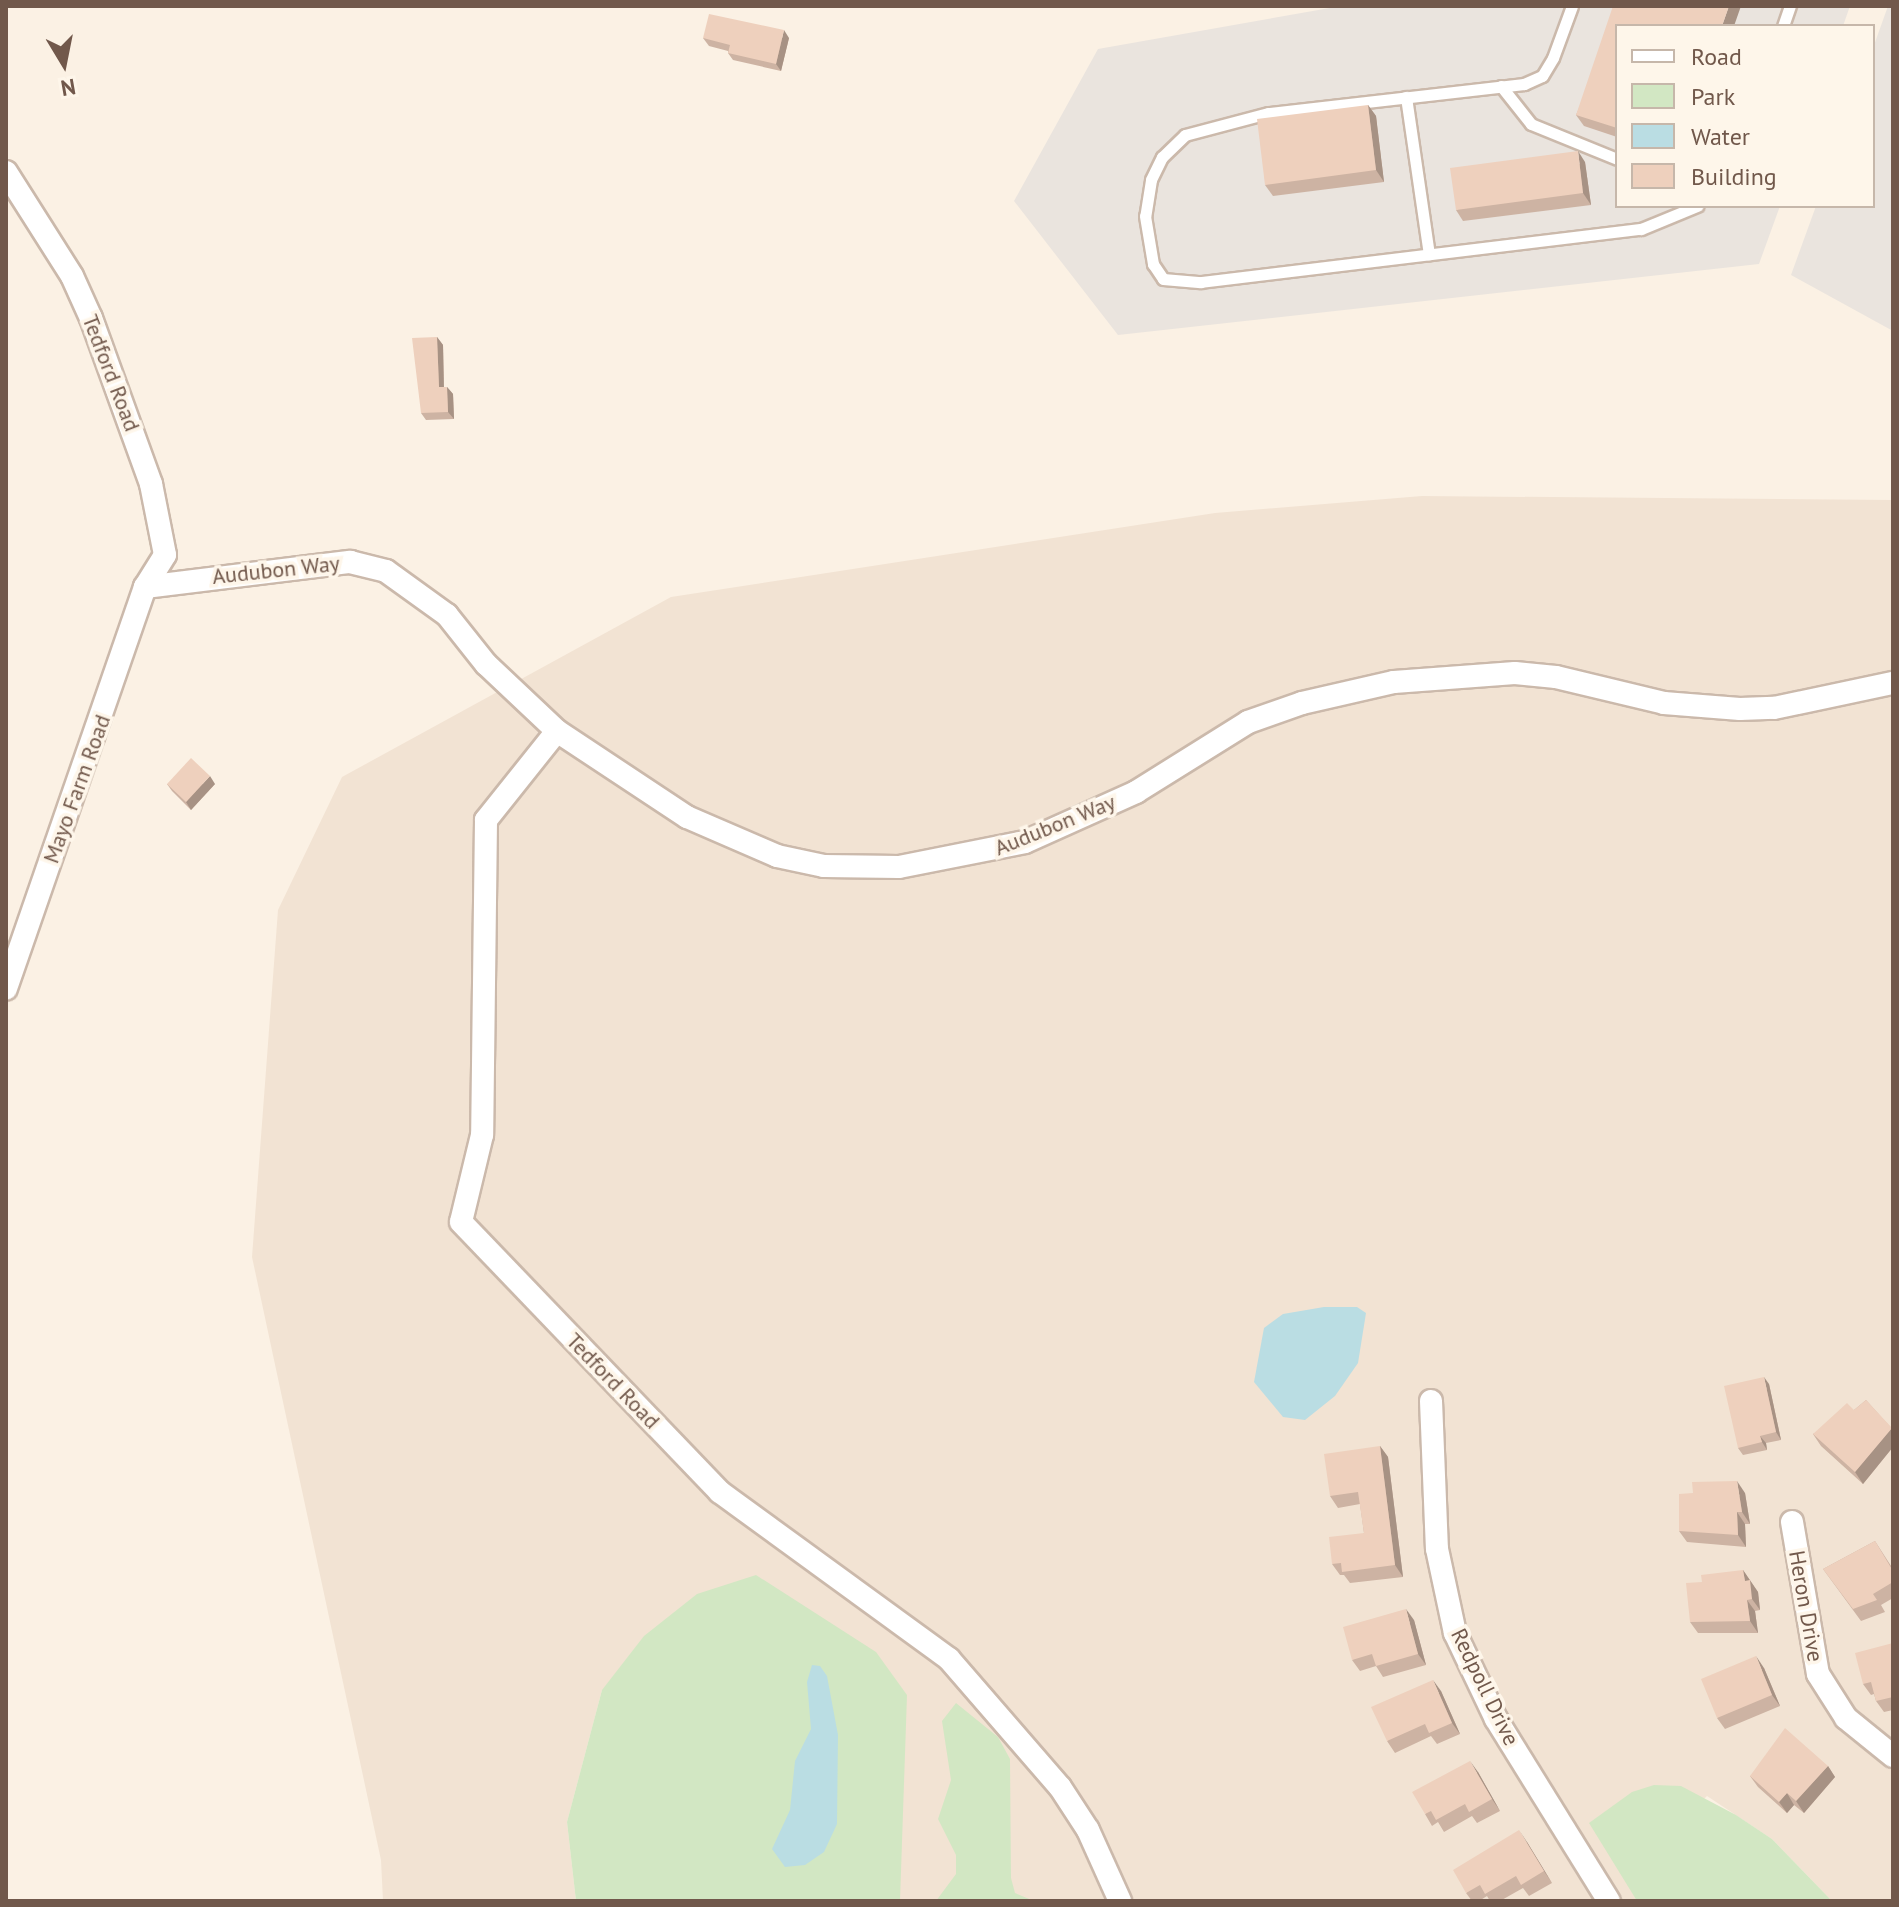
<!DOCTYPE html>
<html>
<head>
<meta charset="utf-8">
<style>
	body { margin:0 }
	#map { position:relative; width:1899px; height:1907px; overflow:hidden; background:#fbf1e4; font-family:"PT Sans",sans-serif }
	div>[style] { position:absolute }
	.residential>* { inset:0; background:#f2e3d3 }
	.industrial>* { inset:0; background:#eae4de }
	.green>* { inset:0; background:#d2e7c3 }
	.water>* { inset:0; background:#badde3 }
	.roads { filter:drop-shadow(2px 0 #cbb9ab) drop-shadow(-2px 0 #cbb9ab) drop-shadow(0 2px #cbb9ab) drop-shadow(0 -2px #cbb9ab) }
	.service>* { height:11px; margin:-5.5px; padding:0 5.5px; transform-origin:5.5px; border-radius:5.5px; background:#fff }
	.minor>* { height:22px; margin:-11px; padding:0 11px; transform-origin:11px; border-radius:11px; background:#fff }
	.wall>* { inset:0; background:#cdb3a3 }
	.shaded-wall>* { inset:0; background:#a79284 }
	.building>* { inset:0; background:#eed0bd }
	span { translate:-50% -50%; white-space:nowrap; text-align:center; line-height:1.15; -webkit-text-stroke:7px #fef6ea; paint-order:stroke }
	.street-label { font-size:22px; color:#71584b }
	.frame { position:absolute; inset:0; border:8px solid #71584b; pointer-events:none }
	.legend { position:absolute; left:1615px; top:24px; width:260px; height:184px; box-sizing:border-box; background:#fef6ea; border:2px solid #c6b7aa; margin:0; padding:10px 14px; list-style:none; font-size:24px; color:#71584b }
	.legend li { display:flex; align-items:center; gap:16px; height:40px }
	.legend b { width:40px; border:2px solid #c6b7aa }
	.north { position:absolute; left:24px; top:24px; width:80px; height:80px; -webkit-text-stroke:6px #fef6ea; paint-order:stroke; rotate:170deg; font-size:22px; font-weight:700; line-height:32px; text-align:center; color:#71584b }
	.north::after { content:''; display:block; margin:auto; width:28px; height:36px; background:#71584b; clip-path:polygon(50% 0,100% 100%,50% 72%,0 100%) }
</style>
</head>
<body>
<div id="map">
	<div class="residential">
		<div style="clip-path:polygon(1422px 496px,1893px 500px,1893px 1901px,1832px 1901px,1772px 1839px,1707px 1796px,1625px 1877px,1637px 1901px,900px 1901px,899px 1891px,602px 1690px,567px 1822px,576px 1901px,383px 1901px,381px 1860px,252px 1257px,278px 910px,342px 777px,671px 597px,1215px 513px)"></div>
	</div>
	<div class="industrial">
		<div style="clip-path:polygon(1341px 6px,1850px 6px,1843px 26px,1617px 26px,1617px 206px,1780px 206px,1759px 264px,1118px 335px,1014px 201px,1098px 49px)"></div>
		<div style="clip-path:polygon(1888px 6px,1893px 6px,1893px 331px,1791px 275px,1816px 206px,1873px 206px,1873px 48px)"></div>
	</div>
	<div class="green">
		<div style="clip-path:polygon(756px 1575px,876px 1652px,907px 1695px,900px 1901px,576px 1901px,567px 1822px,602px 1690px,644px 1636px,697px 1594px)"></div>
		<div style="clip-path:polygon(956px 1703px,998px 1737px,1010px 1759px,1011px 1878px,1015px 1893px,1034px 1901px,936px 1901px,956px 1874px,956px 1855px,938px 1819px,951px 1780px,942px 1721px)"></div>
		<div style="clip-path:polygon(1654px 1785px,1681px 1786px,1736px 1815px,1772px 1839px,1832px 1901px,1637px 1901px,1589px 1823px,1632px 1792px)"></div>
	</div>
	<div class="water">
		<div style="clip-path:polygon(1324px 1307px,1357px 1307px,1366px 1313px,1358px 1363px,1335px 1396px,1305px 1420px,1283px 1417px,1254px 1382px,1264px 1328px,1283px 1314px)"></div>
		<div style="clip-path:polygon(812px 1665px,820px 1666px,827px 1676px,838px 1735px,837px 1824px,824px 1852px,805px 1865px,785px 1867px,772px 1849px,790px 1810px,795px 1761px,811px 1729px,807px 1682px)"></div>
	</div>
	<div class="roads">
		<div class="service">
			<div style="left:1572px;top:6px;width:55px;rotate:110.1deg"></div>
			<div style="left:1553px;top:58px;width:21px;rotate:121deg"></div>
			<div style="left:1542px;top:76px;width:20px;rotate:156deg"></div>
			<div style="left:1524px;top:84px;width:258px;rotate:173.5deg"></div>
			<div style="left:1268px;top:113px;width:86px;rotate:165.2deg"></div>
			<div style="left:1185px;top:135px;width:32px;rotate:136deg"></div>
			<div style="left:1162px;top:157px;width:25px;rotate:116deg"></div>
			<div style="left:1151px;top:180px;width:36px;rotate:99deg"></div>
			<div style="left:1145px;top:216px;width:49px;rotate:80.5deg"></div>
			<div style="left:1153px;top:264px;width:18px;rotate:56deg"></div>
			<div style="left:1163px;top:279px;width:38px;rotate:5deg"></div>
			<div style="left:1201px;top:282px;width:443px;rotate:-6.9deg"></div>
			<div style="left:1641px;top:229px;width:61px;rotate:-22.3deg"></div>
			<div style="left:1783px;top:26px;width:21px;rotate:-71deg"></div>
			<div style="left:1501px;top:86px;width:48px;rotate:51.7deg"></div>
			<div style="left:1531px;top:124px;width:93px;rotate:22.1deg"></div>
			<div style="left:1406px;top:97px;width:159px;rotate:81.7deg"></div>
		</div>
		<div class="minor">
			<div style="left:6px;top:172px;width:123px;rotate:57.6deg"></div>
			<div style="left:72px;top:276px;width:46px;rotate:65.7deg"></div>
			<div style="left:91px;top:318px;width:177px;rotate:70.1deg"></div>
			<div style="left:151px;top:484px;width:72px;rotate:78.8deg"></div>
			<div style="left:165px;top:555px;width:38px;rotate:122deg"></div>
			<div style="left:145px;top:587px;width:425px;rotate:109.1deg"></div>
			<div style="left:145px;top:587px;width:207px;rotate:-7deg"></div>
			<div style="left:350px;top:562px;width:37px;rotate:14deg"></div>
			<div style="left:386px;top:571px;width:75px;rotate:35.8deg"></div>
			<div style="left:447px;top:615px;width:63px;rotate:51.5deg"></div>
			<div style="left:486px;top:664px;width:98px;rotate:43.3deg"></div>
			<div style="left:557px;top:731px;width:156px;rotate:33.5deg"></div>
			<div style="left:687px;top:817px;width:98px;rotate:23.4deg"></div>
			<div style="left:777px;top:856px;width:48px;rotate:12deg"></div>
			<div style="left:824px;top:866px;width:75px;rotate:0.8deg"></div>
			<div style="left:899px;top:867px;width:128px;rotate:-11.2deg"></div>
			<div style="left:1025px;top:842px;width:122px;rotate:-24.2deg"></div>
			<div style="left:1136px;top:792px;width:132px;rotate:-32deg"></div>
			<div style="left:1248px;top:722px;width:57px;rotate:-19.4deg"></div>
			<div style="left:1302px;top:703px;width:94px;rotate:-12.9deg"></div>
			<div style="left:1394px;top:682px;width:121px;rotate:-4.3deg"></div>
			<div style="left:1515px;top:673px;width:41px;rotate:5.6deg"></div>
			<div style="left:1556px;top:677px;width:111px;rotate:13.5deg"></div>
			<div style="left:1664px;top:703px;width:76px;rotate:4.5deg"></div>
			<div style="left:1740px;top:709px;width:34px;rotate:-2deg"></div>
			<div style="left:1774px;top:708px;width:122px;rotate:-11.9deg"></div>
			<div style="left:557px;top:731px;width:114px;rotate:128.6deg"></div>
			<div style="left:486px;top:820px;width:315px;rotate:90.7deg"></div>
			<div style="left:482px;top:1135px;width:89px;rotate:103.6deg"></div>
			<div style="left:461px;top:1222px;width:374px;rotate:46.2deg"></div>
			<div style="left:720px;top:1492px;width:283px;rotate:36.1deg"></div>
			<div style="left:949px;top:1659px;width:169px;rotate:49.1deg"></div>
			<div style="left:1060px;top:1787px;width:51px;rotate:56.9deg"></div>
			<div style="left:1088px;top:1830px;width:78px;rotate:65.7deg"></div>
			<div style="left:1431px;top:1401px;width:148px;rotate:87.7deg"></div>
			<div style="left:1437px;top:1549px;width:86px;rotate:77.9deg"></div>
			<div style="left:1455px;top:1633px;width:95px;rotate:64.5deg"></div>
			<div style="left:1496px;top:1719px;width:214px;rotate:58.2deg"></div>
			<div style="left:1792px;top:1522px;width:154px;rotate:80.3deg"></div>
			<div style="left:1818px;top:1674px;width:52px;rotate:57.5deg"></div>
			<div style="left:1846px;top:1718px;width:60px;rotate:39deg"></div>
		</div>
	</div>
	<div class="wall">
		<div style="clip-path:polygon(1617px 26px,1617px 137px,1584px 126px,1576px 115px)"></div>
		<div style="clip-path:polygon(703px 38px,789px 38px,781px 71px,733px 60px,728px 53px,728px 51px,709px 46px)"></div>
		<div style="clip-path:polygon(1368px 105px,1376px 116px,1384px 182px,1273px 196px,1265px 185px)"></div>
		<div style="clip-path:polygon(1585px 162px,1591px 205px,1463px 221px,1456px 210px)"></div>
		<div style="clip-path:polygon(437px 337px,443px 345px,444px 387px,447px 387px,453px 394px,454px 419px,426px 420px,421px 413px)"></div>
		<div style="clip-path:polygon(167px 784px,215px 784px,191px 810px,172px 791px)"></div>
		<div style="clip-path:polygon(1769px 1384px,1781px 1440px,1766px 1443px,1767px 1450px,1743px 1455px,1738px 1448px)"></div>
		<div style="clip-path:polygon(1866px 1400px,1893px 1430px,1893px 1447px,1863px 1484px,1821px 1446px,1813px 1434px,1854px 1410px)"></div>
		<div style="clip-path:polygon(1380px 1446px,1388px 1457px,1403px 1577px,1350px 1583px,1344px 1575px,1340px 1575px,1332px 1564px,1364px 1533px,1360px 1504px,1338px 1508px,1330px 1496px)"></div>
		<div style="clip-path:polygon(1745px 1493px,1750px 1524px,1745px 1524px,1746px 1547px,1687px 1542px,1679px 1531px)"></div>
		<div style="clip-path:polygon(1875px 1541px,1893px 1569px,1893px 1598px,1881px 1605px,1885px 1612px,1861px 1621px,1823px 1569px)"></div>
		<div style="clip-path:polygon(1743px 1570px,1758px 1592px,1760px 1610px,1755px 1611px,1758px 1633px,1698px 1633px,1690px 1622px)"></div>
		<div style="clip-path:polygon(1414px 1620px,1426px 1665px,1383px 1677px,1376px 1666px,1360px 1671px,1352px 1660px)"></div>
		<div style="clip-path:polygon(1893px 1643px,1893px 1710px,1884px 1712px,1876px 1701px,1874px 1694px,1871px 1695px,1863px 1684px)"></div>
		<div style="clip-path:polygon(1764px 1668px,1780px 1706px,1725px 1729px,1717px 1718px)"></div>
		<div style="clip-path:polygon(1441px 1691px,1460px 1734px,1437px 1744px,1431px 1736px,1395px 1753px,1387px 1741px)"></div>
		<div style="clip-path:polygon(1828px 1766px,1835px 1777px,1804px 1813px,1794px 1805px,1787px 1813px,1758px 1787px,1750px 1776px)"></div>
		<div style="clip-path:polygon(1478px 1772px,1500px 1811px,1477px 1823px,1472px 1816px,1444px 1832px,1438px 1822px,1432px 1826px,1425px 1814px)"></div>
		<div style="clip-path:polygon(1527px 1842px,1552px 1883px,1529px 1896px,1523px 1888px,1500px 1901px,1490px 1901px,1487px 1896px,1479px 1901px,1472px 1901px,1466px 1893px)"></div>
	</div>
	<div class="shaded-wall">
		<div style="clip-path:polygon(1729px 6px,1741px 6px,1734px 26px,1722px 26px)"></div>
		<div style="clip-path:polygon(784px 30px,789px 38px,781px 71px,776px 64px)"></div>
		<div style="clip-path:polygon(1368px 105px,1376px 116px,1384px 182px,1376px 170px)"></div>
		<div style="clip-path:polygon(1578px 151px,1585px 162px,1591px 205px,1583px 193px)"></div>
		<div style="clip-path:polygon(437px 337px,443px 345px,444px 395px,439px 387px)"></div>
		<div style="clip-path:polygon(447px 387px,453px 394px,454px 419px,448px 412px)"></div>
		<div style="clip-path:polygon(210px 776px,215px 784px,191px 810px,186px 802px)"></div>
		<div style="clip-path:polygon(1764px 1377px,1769px 1384px,1781px 1440px,1776px 1432px)"></div>
		<div style="clip-path:polygon(1892px 1428px,1893px 1430px,1893px 1447px,1863px 1484px,1855px 1472px)"></div>
		<div style="clip-path:polygon(1760px 1436px,1766px 1443px,1767px 1450px,1762px 1442px)"></div>
		<div style="clip-path:polygon(1380px 1446px,1388px 1457px,1403px 1577px,1395px 1565px)"></div>
		<div style="clip-path:polygon(1737px 1481px,1745px 1493px,1750px 1524px,1742px 1512px)"></div>
		<div style="clip-path:polygon(1737px 1512px,1745px 1524px,1746px 1547px,1738px 1535px)"></div>
		<div style="clip-path:polygon(1743px 1570px,1758px 1592px,1760px 1610px,1752px 1599px,1745px 1581px)"></div>
		<div style="clip-path:polygon(1747px 1600px,1755px 1611px,1758px 1633px,1750px 1621px)"></div>
		<div style="clip-path:polygon(1406px 1609px,1414px 1620px,1426px 1665px,1418px 1654px)"></div>
		<div style="clip-path:polygon(1756px 1656px,1764px 1668px,1780px 1706px,1772px 1695px)"></div>
		<div style="clip-path:polygon(1433px 1680px,1441px 1691px,1460px 1734px,1452px 1723px)"></div>
		<div style="clip-path:polygon(1470px 1761px,1478px 1772px,1500px 1811px,1492px 1799px)"></div>
		<div style="clip-path:polygon(1828px 1766px,1835px 1777px,1804px 1813px,1796px 1801px)"></div>
		<div style="clip-path:polygon(1787px 1793px,1794px 1805px,1787px 1813px,1779px 1802px)"></div>
		<div style="clip-path:polygon(1519px 1830px,1527px 1842px,1552px 1883px,1544px 1871px)"></div>
	</div>
	<div class="building">
		<div style="clip-path:polygon(1613px 6px,1729px 6px,1722px 26px,1617px 26px,1617px 128px,1576px 115px)"></div>
		<div style="clip-path:polygon(709px 14px,784px 30px,776px 64px,728px 53px,730px 45px,703px 38px)"></div>
		<div style="clip-path:polygon(1368px 105px,1376px 170px,1265px 185px,1257px 119px)"></div>
		<div style="clip-path:polygon(1578px 151px,1583px 193px,1456px 210px,1450px 168px)"></div>
		<div style="clip-path:polygon(437px 337px,439px 387px,447px 387px,448px 412px,421px 413px,412px 338px)"></div>
		<div style="clip-path:polygon(191px 758px,210px 776px,186px 802px,167px 784px)"></div>
		<div style="clip-path:polygon(1764px 1377px,1776px 1432px,1760px 1436px,1762px 1442px,1738px 1448px,1724px 1386px)"></div>
		<div style="clip-path:polygon(1866px 1400px,1892px 1428px,1855px 1472px,1813px 1434px,1847px 1403px,1854px 1410px)"></div>
		<div style="clip-path:polygon(1380px 1446px,1395px 1565px,1342px 1572px,1341px 1563px,1332px 1564px,1329px 1537px,1364px 1533px,1358px 1492px,1330px 1496px,1324px 1454px)"></div>
		<div style="clip-path:polygon(1737px 1481px,1742px 1512px,1737px 1512px,1738px 1535px,1679px 1531px,1679px 1494px,1693px 1493px,1692px 1482px)"></div>
		<div style="clip-path:polygon(1875px 1541px,1893px 1571px,1893px 1582px,1873px 1594px,1877px 1600px,1853px 1609px,1823px 1569px)"></div>
		<div style="clip-path:polygon(1743px 1570px,1745px 1581px,1750px 1580px,1752px 1599px,1747px 1600px,1750px 1621px,1690px 1622px,1686px 1583px,1702px 1582px,1701px 1575px)"></div>
		<div style="clip-path:polygon(1406px 1609px,1418px 1654px,1376px 1666px,1372px 1654px,1352px 1660px,1343px 1627px)"></div>
		<div style="clip-path:polygon(1893px 1643px,1893px 1697px,1876px 1701px,1871px 1682px,1863px 1684px,1855px 1653px)"></div>
		<div style="clip-path:polygon(1756px 1656px,1772px 1695px,1717px 1718px,1701px 1679px)"></div>
		<div style="clip-path:polygon(1433px 1680px,1452px 1723px,1429px 1733px,1425px 1724px,1387px 1741px,1371px 1707px)"></div>
		<div style="clip-path:polygon(1785px 1728px,1828px 1766px,1796px 1801px,1787px 1793px,1779px 1802px,1750px 1776px)"></div>
		<div style="clip-path:polygon(1470px 1761px,1492px 1799px,1469px 1812px,1465px 1804px,1436px 1820px,1431px 1811px,1425px 1814px,1412px 1792px)"></div>
		<div style="clip-path:polygon(1519px 1830px,1544px 1871px,1521px 1885px,1516px 1876px,1485px 1894px,1480px 1885px,1466px 1893px,1453px 1870px)"></div>
	</div>
	<div class="street-label">
		<span style="left:111px;top:373px;rotate:69deg">Tedford Road</span>
		<span style="left:276px;top:570px;rotate:-6deg">Audubon Way</span>
		<span style="left:77px;top:789px;rotate:-70deg">Mayo Farm Road</span>
		<span style="left:1055px;top:825px;rotate:-22deg">Audubon Way</span>
		<span style="left:613px;top:1381px;rotate:46deg">Tedford Road</span>
		<span style="left:1806px;top:1606px;rotate:80deg">Heron Drive</span>
		<span style="left:1485px;top:1687px;rotate:64deg">Redpoll Drive</span>
	</div>
	<div class="frame"></div>
	<ul class="legend">
	<li><b style="height:10px;background:#fff"></b>Road</li>
	<li><b style="height:22px;background:#d2e7c3"></b>Park</li>
	<li><b style="height:22px;background:#badde3"></b>Water</li>
	<li><b style="height:22px;background:#eed0bd"></b>Building</li>
	</ul>
	<div class="north">N</div>
</div>
</body>
</html>
